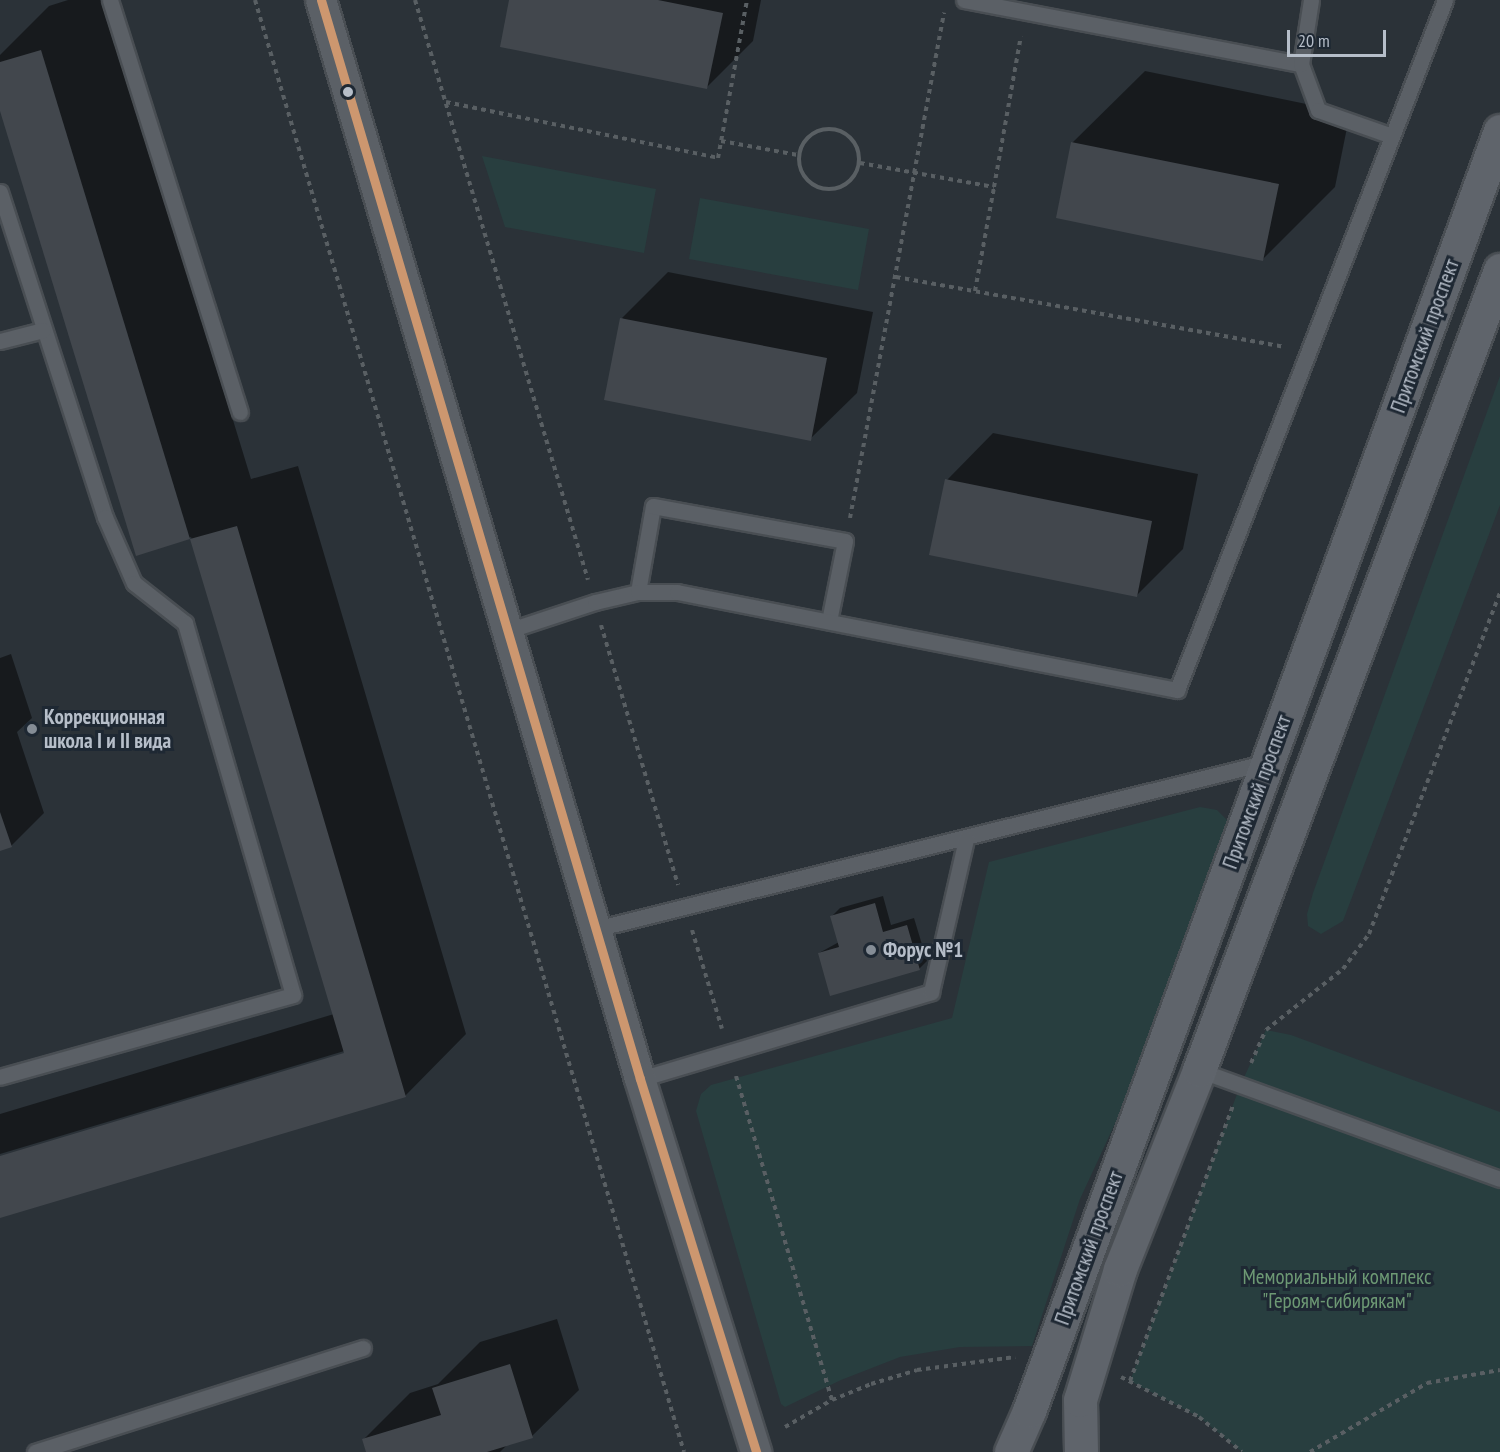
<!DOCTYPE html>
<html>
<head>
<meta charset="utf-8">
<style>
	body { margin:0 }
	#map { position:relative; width:1500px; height:1452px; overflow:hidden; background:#2b3238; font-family:"PT Sans Narrow",sans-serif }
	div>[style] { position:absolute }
	.green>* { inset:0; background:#283e3f }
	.shadow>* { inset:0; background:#0007 }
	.building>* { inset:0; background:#42474d }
	.path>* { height:4px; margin-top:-2px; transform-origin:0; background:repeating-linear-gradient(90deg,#595f63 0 4.5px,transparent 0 9px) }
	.path>.ring { margin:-2px; padding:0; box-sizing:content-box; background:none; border:4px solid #595f63; border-radius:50% }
	.roads { filter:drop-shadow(2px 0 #494e53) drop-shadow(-2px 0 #494e53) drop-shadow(0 2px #494e53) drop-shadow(0 -2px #494e53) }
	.service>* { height:15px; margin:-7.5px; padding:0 7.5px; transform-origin:7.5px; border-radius:7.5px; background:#5b6066 }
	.minor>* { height:30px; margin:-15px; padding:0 15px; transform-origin:15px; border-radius:15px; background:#5b6066 }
	.secondary>* { height:33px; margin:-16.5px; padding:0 16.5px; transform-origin:16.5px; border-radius:16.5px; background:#5f646b }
	.bus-1>* { height:9px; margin:-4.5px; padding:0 4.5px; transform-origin:4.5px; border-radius:4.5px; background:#cd976f }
	.dots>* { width:16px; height:16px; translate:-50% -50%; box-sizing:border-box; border:3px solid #1e2833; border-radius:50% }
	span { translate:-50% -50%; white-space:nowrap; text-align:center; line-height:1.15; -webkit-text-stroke:6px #1e2833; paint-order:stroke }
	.street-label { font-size:21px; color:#b6bec9 }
	.poi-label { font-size:21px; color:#b6bec9; font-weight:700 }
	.left { translate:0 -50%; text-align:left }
	.park-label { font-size:21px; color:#6d9974 }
	.scale { position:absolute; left:1287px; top:30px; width:99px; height:27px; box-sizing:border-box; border:3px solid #b6bec9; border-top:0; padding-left:8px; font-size:18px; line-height:21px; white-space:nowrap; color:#b6bec9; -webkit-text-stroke:4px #1e2833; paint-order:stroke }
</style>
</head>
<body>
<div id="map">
	<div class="green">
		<div style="clip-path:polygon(482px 156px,656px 189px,644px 253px,505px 227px)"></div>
		<div style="clip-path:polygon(700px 198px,869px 229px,858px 290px,689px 259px)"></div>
		<div style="clip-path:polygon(1500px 376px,1500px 505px,1343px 921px,1321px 934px,1308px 926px,1307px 914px,1313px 893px)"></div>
		<div style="clip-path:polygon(1200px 807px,1217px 810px,1227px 820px,1228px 832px,1125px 1102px,1080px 1199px,1032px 1346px,960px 1347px,900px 1357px,841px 1380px,785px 1407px,781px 1404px,696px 1111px,701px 1094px,711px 1085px,952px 1018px,989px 862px)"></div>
		<div style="clip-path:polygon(1266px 1030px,1291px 1035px,1500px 1112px,1500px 1452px,1242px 1452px,1199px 1417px,1130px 1381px,1240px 1086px)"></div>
	</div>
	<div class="shadow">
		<div style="clip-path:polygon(68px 0,105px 0,251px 479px,298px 466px,466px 1034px,405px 1096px,0 1217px,0 1158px,352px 1052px,351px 1049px,0 1154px,0 1114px,334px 1014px,191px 537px,137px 554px,0 106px,0 55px,49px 6px)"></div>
		<div style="clip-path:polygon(511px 0,761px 0,753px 41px,706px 88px)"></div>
		<div style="clip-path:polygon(1145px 71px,1350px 113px,1335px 187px,1263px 259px,1072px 143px)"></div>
		<div style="clip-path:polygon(668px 272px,873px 312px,857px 393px,810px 439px,622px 318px)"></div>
		<div style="clip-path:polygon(993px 433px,1198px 474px,1183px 549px,1137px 595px,947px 480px)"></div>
		<div style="clip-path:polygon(11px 654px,32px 718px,17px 732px,44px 813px,11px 846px,0 850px,0 658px)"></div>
		<div style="clip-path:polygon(883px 896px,891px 925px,914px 918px,927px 961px,919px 969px,819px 953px,839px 942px,832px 916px,840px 908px)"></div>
		<div style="clip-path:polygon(557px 1319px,579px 1390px,532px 1436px,508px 1444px,500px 1452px,368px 1452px,364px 1439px,410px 1393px,438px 1384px,480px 1342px)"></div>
	</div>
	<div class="building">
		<div style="clip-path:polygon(509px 0,658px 0,723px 13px,707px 89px,500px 47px)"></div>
		<div style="clip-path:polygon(41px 50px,190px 539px,136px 556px,0 111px,0 62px)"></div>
		<div style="clip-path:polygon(1071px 142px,1279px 184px,1263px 261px,1056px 218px)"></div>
		<div style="clip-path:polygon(620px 318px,827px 358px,811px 441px,604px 400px)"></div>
		<div style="clip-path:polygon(945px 479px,1152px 521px,1137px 597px,929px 555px)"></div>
		<div style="clip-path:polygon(237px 526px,406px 1097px,0 1218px,0 1156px,344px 1053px,190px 539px)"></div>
		<div style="clip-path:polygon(0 812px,12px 847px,0 851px)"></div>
		<div style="clip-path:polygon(875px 903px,883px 932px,907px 925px,920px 970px,830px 996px,818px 953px,839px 947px,830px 916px)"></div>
		<div style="clip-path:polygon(510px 1364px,533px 1438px,487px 1452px,366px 1452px,362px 1439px,441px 1415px,432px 1388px)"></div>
	</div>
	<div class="path">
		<div style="left:255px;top:0;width:1514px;rotate:73.54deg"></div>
		<div style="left:415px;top:0;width:605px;rotate:73.39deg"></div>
		<div style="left:446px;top:102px;width:278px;rotate:11.6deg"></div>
		<div style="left:718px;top:158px;width:161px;rotate:-79.6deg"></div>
		<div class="ring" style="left:799px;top:129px;width:56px;height:56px"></div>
		<div style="left:721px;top:141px;width:78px;rotate:10.3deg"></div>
		<div style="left:860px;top:163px;width:136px;rotate:10.2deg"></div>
		<div style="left:994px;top:187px;width:153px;rotate:-79.9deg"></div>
		<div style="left:896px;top:277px;width:395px;rotate:10.2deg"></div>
		<div style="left:975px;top:291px;width:106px;rotate:-79.6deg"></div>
		<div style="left:850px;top:518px;width:514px;rotate:-79.46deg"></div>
		<div style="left:601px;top:625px;width:271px;rotate:73.5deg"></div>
		<div style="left:692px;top:930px;width:103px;rotate:73.1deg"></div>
		<div style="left:1251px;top:1063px;width:36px;rotate:-66deg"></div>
		<div style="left:1266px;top:1030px;width:98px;rotate:-38.4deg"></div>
		<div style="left:1343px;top:969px;width:44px;rotate:-53.4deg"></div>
		<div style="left:1369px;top:934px;width:366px;rotate:-69deg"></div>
		<div style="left:736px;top:1076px;width:338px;rotate:73.5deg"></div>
		<div style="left:1121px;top:1377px;width:88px;rotate:27.1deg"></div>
		<div style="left:1199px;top:1417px;width:55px;rotate:39.1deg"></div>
		<div style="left:1130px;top:1381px;width:294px;rotate:-69.5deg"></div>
		<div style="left:785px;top:1427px;width:54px;rotate:-29.9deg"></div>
		<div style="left:832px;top:1400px;width:42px;rotate:-22.3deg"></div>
		<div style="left:871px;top:1384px;width:48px;rotate:-16.9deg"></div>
		<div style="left:917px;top:1370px;width:99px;rotate:-7.6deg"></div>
		<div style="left:1310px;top:1452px;width:136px;rotate:-30.5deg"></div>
		<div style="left:1427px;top:1383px;width:74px;rotate:-10.1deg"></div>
	</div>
	<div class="roads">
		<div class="service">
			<div style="left:110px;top:0;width:432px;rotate:72.5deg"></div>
			<div style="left:964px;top:0;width:343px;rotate:10.8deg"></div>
			<div style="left:1301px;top:64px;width:49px;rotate:69.7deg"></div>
			<div style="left:1318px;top:110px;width:78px;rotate:19.4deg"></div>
			<div style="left:1301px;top:64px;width:65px;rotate:-81.1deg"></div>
			<div style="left:0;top:192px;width:342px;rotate:72.1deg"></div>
			<div style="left:105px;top:517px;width:72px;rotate:66.3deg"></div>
			<div style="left:134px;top:583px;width:65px;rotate:38.1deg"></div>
			<div style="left:185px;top:623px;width:387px;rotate:73.8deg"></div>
			<div style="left:293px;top:995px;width:304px;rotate:164.4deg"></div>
			<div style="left:0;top:341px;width:44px;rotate:-14.3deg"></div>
			<div style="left:638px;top:592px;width:87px;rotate:-80.1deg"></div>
			<div style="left:653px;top:506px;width:195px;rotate:10.3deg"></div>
			<div style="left:845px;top:541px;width:82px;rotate:101.3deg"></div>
			<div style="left:507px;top:631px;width:93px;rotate:-18.2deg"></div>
			<div style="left:595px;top:602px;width:44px;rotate:-13.1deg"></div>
			<div style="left:638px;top:592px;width:39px"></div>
			<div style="left:677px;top:592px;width:510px;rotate:11.09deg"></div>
			<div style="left:1177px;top:690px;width:740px;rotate:-68.77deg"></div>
			<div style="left:595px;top:929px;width:693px;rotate:-13.94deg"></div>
			<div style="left:1199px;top:1070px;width:320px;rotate:19.9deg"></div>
			<div style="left:640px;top:1079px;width:304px;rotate:-16.6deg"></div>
			<div style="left:931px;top:992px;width:157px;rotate:-77.1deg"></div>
			<div style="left:35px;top:1452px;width:344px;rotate:-17.6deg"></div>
		</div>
		<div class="minor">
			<div style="left:321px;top:0;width:1125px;rotate:73.53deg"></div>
			<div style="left:640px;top:1079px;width:391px;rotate:72.7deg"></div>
		</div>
		<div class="secondary">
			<div style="left:1011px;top:1452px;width:45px;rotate:-66.3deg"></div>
			<div style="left:1029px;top:1411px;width:1364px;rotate:-69.8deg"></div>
			<div style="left:1081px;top:1452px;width:52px;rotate:-91.1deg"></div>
			<div style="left:1080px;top:1400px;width:137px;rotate:-73deg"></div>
			<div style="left:1120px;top:1269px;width:214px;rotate:-68.3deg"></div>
			<div style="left:1199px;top:1070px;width:855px;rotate:-69.38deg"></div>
		</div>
	</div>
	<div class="bus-1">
		<div style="left:321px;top:0;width:1125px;rotate:73.53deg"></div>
		<div style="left:640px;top:1079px;width:391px;rotate:72.7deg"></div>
	</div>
	<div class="dots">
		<div style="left:348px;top:92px;background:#b6bec9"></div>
		<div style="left:32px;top:729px;background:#858d96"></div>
		<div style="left:871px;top:950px;background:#858d96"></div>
	</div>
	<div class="street-label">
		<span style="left:1425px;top:336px;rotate:-70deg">Притомский проспект</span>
		<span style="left:1257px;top:792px;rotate:-70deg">Притомский проспект</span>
		<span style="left:1089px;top:1248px;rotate:-70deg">Притомский проспект</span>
	</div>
	<div class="poi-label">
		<span class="left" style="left:44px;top:729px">Коррекционная<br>школа I и II вида</span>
		<span class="left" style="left:883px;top:950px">Форус №1</span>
	</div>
	<div class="park-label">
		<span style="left:1337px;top:1289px">Мемориальный комплекс<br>"Героям-сибирякам"</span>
	</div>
	<div class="scale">20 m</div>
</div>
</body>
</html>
